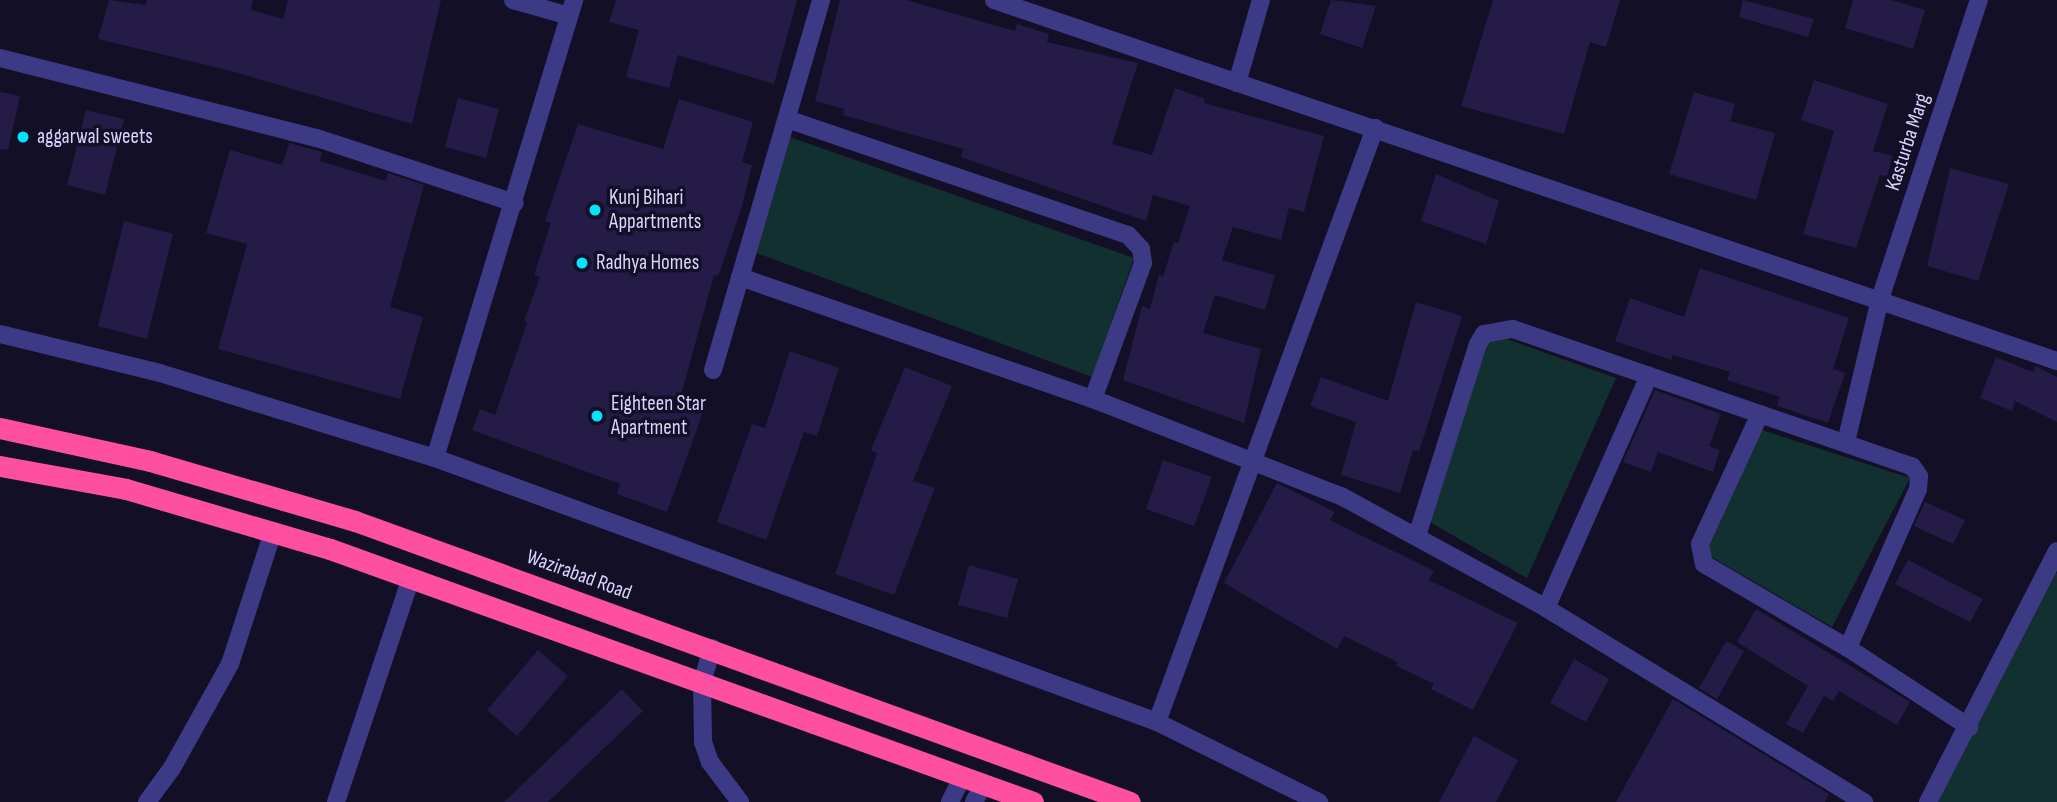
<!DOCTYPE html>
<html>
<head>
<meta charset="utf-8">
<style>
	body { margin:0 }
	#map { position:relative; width:2057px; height:802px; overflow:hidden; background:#130f26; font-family:"Sofia Sans Condensed",sans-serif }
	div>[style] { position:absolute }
	.green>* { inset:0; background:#12302f }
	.building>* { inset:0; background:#241b47 }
	.street>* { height:18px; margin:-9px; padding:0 9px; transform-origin:9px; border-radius:9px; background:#3d3a85 }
	.highway>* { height:21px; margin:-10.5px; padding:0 10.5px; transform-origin:10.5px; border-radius:10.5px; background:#ff4fa3 }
	.dots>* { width:19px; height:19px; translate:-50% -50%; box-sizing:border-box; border:4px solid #130f26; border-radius:50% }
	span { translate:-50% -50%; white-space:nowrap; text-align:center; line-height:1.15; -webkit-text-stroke:7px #130f26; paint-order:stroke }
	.poi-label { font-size:21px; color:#d9d4ff }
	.left { translate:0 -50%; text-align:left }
	.street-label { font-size:21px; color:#d9d4ff }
</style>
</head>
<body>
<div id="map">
	<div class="green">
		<div style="clip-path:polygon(790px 137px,1134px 258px,1092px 377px,751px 251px)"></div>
		<div style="clip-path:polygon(1490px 333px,1616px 378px,1527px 578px,1421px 517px)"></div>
		<div style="clip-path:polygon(1759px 429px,1910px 478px,1832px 627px,1694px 547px)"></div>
		<div style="clip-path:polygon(2053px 572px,2057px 573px,2057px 802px,1938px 802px)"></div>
	</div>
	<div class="building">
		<div style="clip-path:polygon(109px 0,146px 5px,147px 0,253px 0,251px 10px,283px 19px,288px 0,441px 0,412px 124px,231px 71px,98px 39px)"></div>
		<div style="clip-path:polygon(616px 0,797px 0,774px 84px,678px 55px,669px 88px,626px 77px,639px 30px,609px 22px)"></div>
		<div style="clip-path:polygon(840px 0,906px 0,1015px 31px,1017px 24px,1049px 34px,1047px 42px,1138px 63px,1112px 144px,1152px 155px,1175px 88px,1205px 99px,1204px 103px,1324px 136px,1304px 212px,1289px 208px,1281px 240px,1233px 227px,1222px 260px,1275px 275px,1265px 310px,1215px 295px,1203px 333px,1261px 349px,1244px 423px,1123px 380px,1142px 306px,1150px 309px,1159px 275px,1163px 276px,1174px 242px,1178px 243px,1190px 206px,1153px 195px,1146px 221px,961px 157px,963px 149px,843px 115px,844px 109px,815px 101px)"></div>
		<div style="clip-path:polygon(1331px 0,1376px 6px,1362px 48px,1320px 34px)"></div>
		<div style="clip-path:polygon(1493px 0,1620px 0,1606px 47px,1590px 42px,1564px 134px,1461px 106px)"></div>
		<div style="clip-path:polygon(1743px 0,1814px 19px,1808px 37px,1739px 17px)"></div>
		<div style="clip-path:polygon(1853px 0,1892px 0,1925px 10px,1913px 49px,1845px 28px)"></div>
		<div style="clip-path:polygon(1814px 80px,1888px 104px,1873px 151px,1893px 156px,1887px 176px,1880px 175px,1856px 248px,1803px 234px,1834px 131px,1801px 120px)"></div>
		<div style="clip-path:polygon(0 92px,20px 96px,8px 150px,0 149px)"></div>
		<div style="clip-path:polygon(1694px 92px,1735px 104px,1730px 121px,1775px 133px,1756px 200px,1669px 174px)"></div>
		<div style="clip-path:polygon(458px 98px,499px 109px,486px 158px,445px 147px)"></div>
		<div style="clip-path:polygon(679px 99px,753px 122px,742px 162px,752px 165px,742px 207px,718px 276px,714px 275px,680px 399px,705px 407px,667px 512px,617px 494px,620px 484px,472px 430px,480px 409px,495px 415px,527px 323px,524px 321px,540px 277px,534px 275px,551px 223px,545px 221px,578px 124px,663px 149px)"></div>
		<div style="clip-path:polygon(86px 110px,124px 119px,105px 195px,67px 185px)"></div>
		<div style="clip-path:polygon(289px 143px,322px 152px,320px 161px,386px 181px,388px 173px,424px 185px,390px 307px,423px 317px,400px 399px,218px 349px,247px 244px,206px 233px,230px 150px,282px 165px)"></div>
		<div style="clip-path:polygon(1950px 168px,2009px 184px,1978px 281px,1927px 266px)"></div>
		<div style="clip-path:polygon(1436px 174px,1499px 201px,1486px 244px,1421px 221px)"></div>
		<div style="clip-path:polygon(124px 221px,173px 234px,147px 339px,98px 326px)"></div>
		<div style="clip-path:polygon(1700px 268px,1849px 318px,1833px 369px,1845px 373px,1828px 423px,1777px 406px,1780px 397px,1727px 380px,1730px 372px,1673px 355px,1671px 360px,1615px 341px,1630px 298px,1684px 317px)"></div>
		<div style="clip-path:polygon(1416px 302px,1462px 316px,1419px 452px,1413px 450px,1400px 493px,1341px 475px,1356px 422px,1310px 406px,1321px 377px,1388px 401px)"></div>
		<div style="clip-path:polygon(790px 351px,839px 368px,817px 436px,804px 432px,766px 540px,717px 522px,752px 424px,765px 428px)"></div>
		<div style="clip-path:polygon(1996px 357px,2033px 372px,2036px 366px,2057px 377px,2057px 422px,2015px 401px,2012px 411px,1980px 398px)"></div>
		<div style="clip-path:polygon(905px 367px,952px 386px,913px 481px,935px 488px,894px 595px,835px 574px,877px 453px,871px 450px)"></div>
		<div style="clip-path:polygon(1655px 390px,1721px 414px,1709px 446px,1720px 450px,1713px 472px,1658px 452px,1651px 472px,1623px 462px)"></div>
		<div style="clip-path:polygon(1163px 460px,1212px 477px,1194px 526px,1146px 509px)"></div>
		<div style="clip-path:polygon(1277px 483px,1335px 512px,1330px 520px,1434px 571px,1429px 580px,1518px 623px,1473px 710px,1431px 689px,1434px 684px,1396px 666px,1397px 662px,1344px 636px,1337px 649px,1224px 583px)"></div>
		<div style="clip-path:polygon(1925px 502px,1965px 520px,1953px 544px,1914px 526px)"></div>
		<div style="clip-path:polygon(1908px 560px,1983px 599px,1970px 622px,1895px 584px)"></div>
		<div style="clip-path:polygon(969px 565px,1018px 579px,1007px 618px,958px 605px)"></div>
		<div style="clip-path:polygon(1756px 609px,1910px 702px,1897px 725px,1839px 691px,1833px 701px,1824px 696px,1803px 733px,1786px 724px,1808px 686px,1737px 642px)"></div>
		<div style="clip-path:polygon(1726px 641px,1744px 651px,1717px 699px,1699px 688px)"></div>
		<div style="clip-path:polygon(538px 650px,568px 676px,517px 736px,487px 710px)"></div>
		<div style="clip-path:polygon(1574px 659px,1609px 679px,1586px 722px,1550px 703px)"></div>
		<div style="clip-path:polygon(622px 689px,643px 711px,548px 802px,504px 802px)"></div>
		<div style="clip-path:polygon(1673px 699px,1829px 794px,1825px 802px,1616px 802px)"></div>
		<div style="clip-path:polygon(1474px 736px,1518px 760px,1496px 802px,1439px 802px)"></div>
	</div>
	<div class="street">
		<div style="left:513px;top:0;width:58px;rotate:15.9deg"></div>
		<div style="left:994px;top:0;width:1123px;rotate:18.76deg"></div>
		<div style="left:0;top:58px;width:327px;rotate:14.2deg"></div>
		<div style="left:317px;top:138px;width:208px;rotate:18.2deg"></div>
		<div style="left:1237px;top:83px;width:86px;rotate:-73.9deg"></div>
		<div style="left:787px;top:119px;width:360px;rotate:18.8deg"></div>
		<div style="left:1128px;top:235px;width:19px;rotate:47deg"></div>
		<div style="left:1141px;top:249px;width:14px;rotate:82deg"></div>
		<div style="left:1143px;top:263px;width:145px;rotate:110.2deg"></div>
		<div style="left:740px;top:277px;width:373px;rotate:19.1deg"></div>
		<div style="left:1093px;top:399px;width:266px;rotate:21.4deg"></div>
		<div style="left:1341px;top:496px;width:234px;rotate:28.6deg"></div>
		<div style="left:1546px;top:608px;width:373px;rotate:31.4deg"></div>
		<div style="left:0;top:334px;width:165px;rotate:13.7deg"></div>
		<div style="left:160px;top:373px;width:288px;rotate:17.2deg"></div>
		<div style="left:435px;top:458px;width:769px;rotate:20.08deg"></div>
		<div style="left:1157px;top:722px;width:181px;rotate:26.3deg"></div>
		<div style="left:713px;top:370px;width:385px;rotate:-73.7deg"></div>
		<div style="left:1760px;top:414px;width:143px;rotate:114.8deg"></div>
		<div style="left:1700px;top:544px;width:20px;rotate:79deg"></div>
		<div style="left:1704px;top:564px;width:167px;rotate:30.3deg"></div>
		<div style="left:1848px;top:648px;width:145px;rotate:33.1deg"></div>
		<div style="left:1846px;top:442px;width:147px;rotate:-76.6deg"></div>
		<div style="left:1880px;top:299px;width:315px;rotate:-71.7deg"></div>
		<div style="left:435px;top:458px;width:479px;rotate:-73.1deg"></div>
		<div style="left:1417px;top:536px;width:201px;rotate:-72.4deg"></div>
		<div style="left:1478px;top:344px;width:12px;rotate:-59deg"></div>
		<div style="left:1484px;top:334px;width:29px;rotate:-10deg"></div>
		<div style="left:1513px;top:329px;width:422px;rotate:19deg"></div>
		<div style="left:1912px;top:466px;width:12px;rotate:55deg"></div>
		<div style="left:1919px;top:476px;width:13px;rotate:94deg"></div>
		<div style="left:1918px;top:489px;width:174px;rotate:113.8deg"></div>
		<div style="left:1546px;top:608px;width:254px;rotate:-66.1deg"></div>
		<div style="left:712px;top:648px;width:35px;rotate:106deg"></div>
		<div style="left:702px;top:682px;width:60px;rotate:89deg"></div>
		<div style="left:703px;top:742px;width:21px;rotate:71deg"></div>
		<div style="left:710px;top:762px;width:50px;rotate:53.1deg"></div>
		<div style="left:1157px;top:722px;width:633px;rotate:-69.85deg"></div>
		<div style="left:147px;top:802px;width:42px;rotate:-53.7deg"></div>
		<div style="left:172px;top:768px;width:119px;rotate:-60.9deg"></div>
		<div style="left:230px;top:664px;width:139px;rotate:-72deg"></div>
		<div style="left:336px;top:802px;width:236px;rotate:-71.5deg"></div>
		<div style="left:950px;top:802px;width:28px;rotate:-64deg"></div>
		<div style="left:974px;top:802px;width:19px;rotate:-62deg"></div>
		<div style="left:1928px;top:802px;width:282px;rotate:-62.8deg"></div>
	</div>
	<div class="highway">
		<div style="left:0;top:428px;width:154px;rotate:12.4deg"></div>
		<div style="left:150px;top:461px;width:214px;rotate:16.3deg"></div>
		<div style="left:355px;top:521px;width:824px;rotate:19.93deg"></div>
		<div style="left:0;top:466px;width:128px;rotate:10.3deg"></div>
		<div style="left:126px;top:489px;width:213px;rotate:16.4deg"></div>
		<div style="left:330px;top:549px;width:747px;rotate:19.79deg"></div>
	</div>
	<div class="dots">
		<div style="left:23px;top:137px;background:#00e5ff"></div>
		<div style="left:595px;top:210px;background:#00e5ff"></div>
		<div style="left:582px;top:263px;background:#00e5ff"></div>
		<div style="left:597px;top:416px;background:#00e5ff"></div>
	</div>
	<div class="poi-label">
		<span class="left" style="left:37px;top:137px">aggarwal sweets</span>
		<span class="left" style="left:609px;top:210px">Kunj Bihari<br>Appartments</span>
		<span class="left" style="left:596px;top:263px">Radhya Homes</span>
		<span class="left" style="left:611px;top:416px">Eighteen Star<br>Apartment</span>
	</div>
	<div class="street-label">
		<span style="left:1908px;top:142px;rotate:-72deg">Kasturba Marg</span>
		<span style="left:579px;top:575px;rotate:20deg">Wazirabad Road</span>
	</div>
</div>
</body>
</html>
